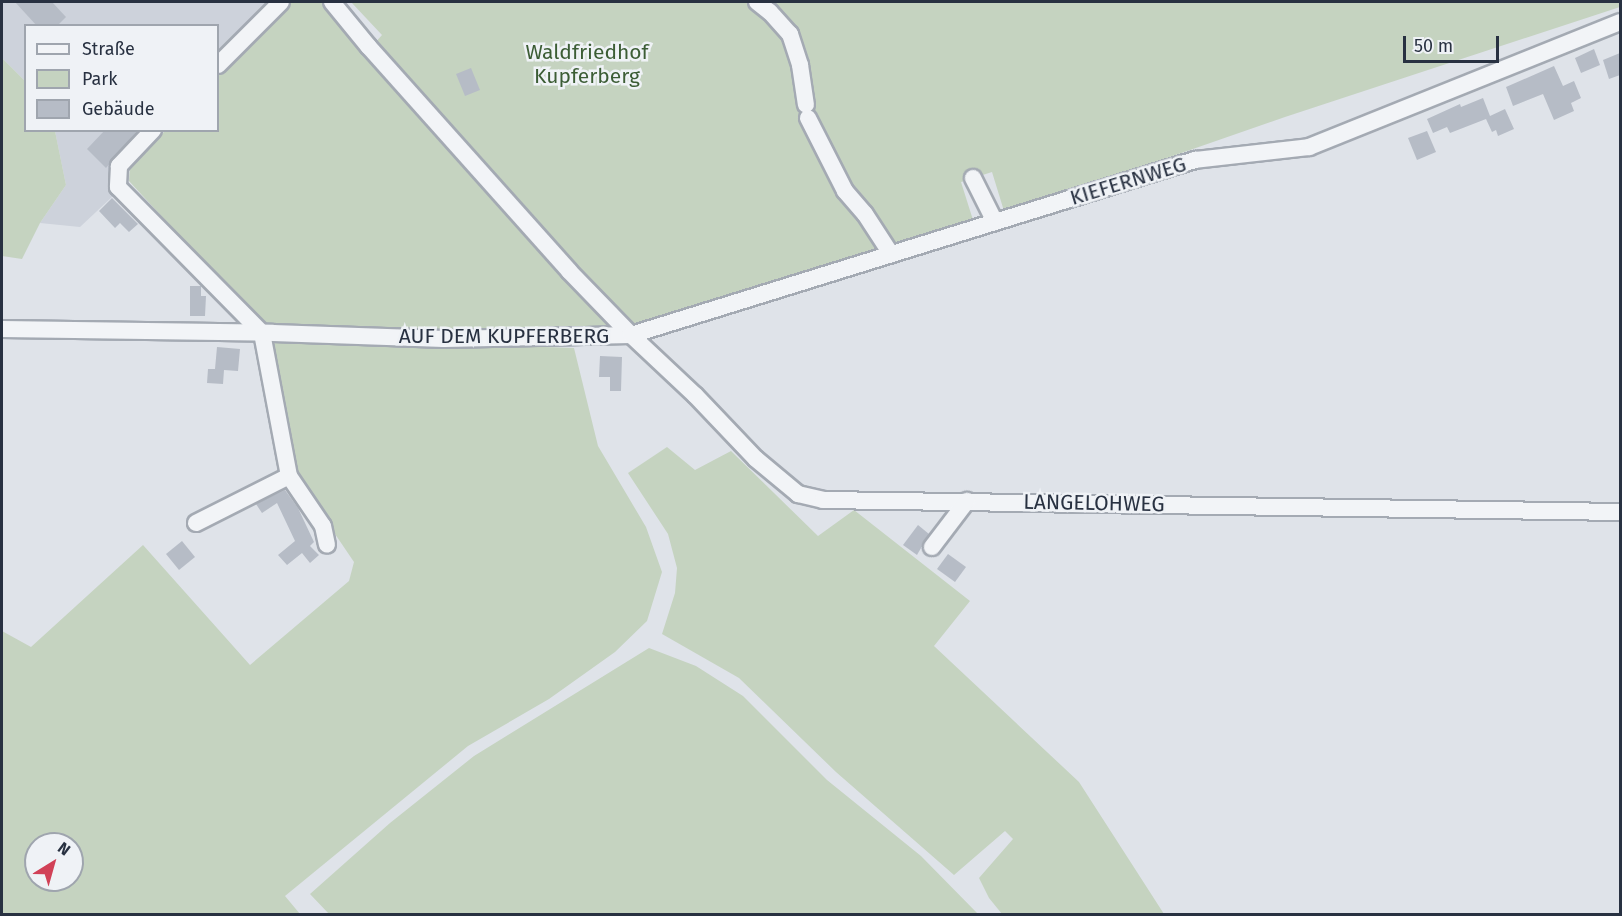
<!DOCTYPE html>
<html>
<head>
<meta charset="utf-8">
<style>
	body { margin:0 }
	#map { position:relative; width:1622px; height:916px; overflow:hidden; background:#dfe3e9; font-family:"Fira Sans",sans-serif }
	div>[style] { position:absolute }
	.built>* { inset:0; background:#cdd2db }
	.green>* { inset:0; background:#c5d3c0 }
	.building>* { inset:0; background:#b6bcc6 }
	.roads { filter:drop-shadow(2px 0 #a4aab3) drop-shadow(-2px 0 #a4aab3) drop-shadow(0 2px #a4aab3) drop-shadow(0 -2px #a4aab3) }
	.minor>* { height:16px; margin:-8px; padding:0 8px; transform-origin:8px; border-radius:8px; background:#f2f4f7 }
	span { translate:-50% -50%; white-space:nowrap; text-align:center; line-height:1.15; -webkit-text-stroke:5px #eff2f6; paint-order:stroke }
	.park-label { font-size:21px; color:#3c5d35 }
	.street-label { font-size:21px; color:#283141 }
	.frame { position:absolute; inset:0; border:3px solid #283141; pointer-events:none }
	.legend { position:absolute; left:24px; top:24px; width:195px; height:108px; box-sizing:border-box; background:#eff2f6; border:2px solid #9fa5ae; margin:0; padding:8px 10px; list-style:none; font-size:18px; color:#283141 }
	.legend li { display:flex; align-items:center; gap:12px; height:30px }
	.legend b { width:30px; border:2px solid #9fa5ae }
	.north { position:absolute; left:24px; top:832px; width:60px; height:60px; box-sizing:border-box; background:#eff2f6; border:2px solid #9fa5ae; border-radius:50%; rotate:37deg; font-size:16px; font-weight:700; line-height:24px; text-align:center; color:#283141 }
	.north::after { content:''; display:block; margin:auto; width:21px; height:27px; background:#d14157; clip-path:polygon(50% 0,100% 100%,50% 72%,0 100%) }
	.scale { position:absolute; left:1403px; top:36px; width:96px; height:27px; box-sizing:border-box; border:3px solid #283141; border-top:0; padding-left:8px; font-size:18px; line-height:21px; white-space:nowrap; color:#283141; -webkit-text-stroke:4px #eff2f6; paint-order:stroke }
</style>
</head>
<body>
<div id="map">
	<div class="built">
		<div style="clip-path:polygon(2px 2px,287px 2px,218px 75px,218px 26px,26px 26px,25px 81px,2px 58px)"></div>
		<div style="clip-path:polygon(55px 131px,165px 131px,130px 167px,129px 181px,80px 227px,40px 223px,66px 185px)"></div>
	</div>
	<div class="green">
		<div style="clip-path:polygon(evenodd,287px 2px,326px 2px,366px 53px,382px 35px,351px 2px,1620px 2px,1620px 7px,1285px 117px,891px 254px,612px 332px,388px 328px,302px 329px,261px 324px,129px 181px,130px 167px,165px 131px,218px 130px,218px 75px,287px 2px,992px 172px,1004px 211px,973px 220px,961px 182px,992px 172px)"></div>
		<div style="clip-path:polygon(2px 58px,25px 81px,26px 130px,55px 131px,66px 185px,40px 223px,22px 259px,2px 256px)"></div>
		<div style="clip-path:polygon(evenodd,272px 338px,574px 348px,598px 446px,646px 527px,662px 572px,647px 621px,615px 652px,549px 699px,468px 746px,285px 896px,300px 914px,2px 914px,2px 631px,31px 647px,143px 545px,250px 665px,349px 581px,354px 562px,293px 472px,266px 340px,272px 338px,36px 844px,72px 844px,72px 880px,36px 880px,36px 844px)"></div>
		<div style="clip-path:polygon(667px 447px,695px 470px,731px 451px,818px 536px,854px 510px,970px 601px,934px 646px,1079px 782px,1164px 914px,1002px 914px,989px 898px,979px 878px,1013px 839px,1005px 831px,954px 875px,836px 772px,739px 678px,662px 634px,675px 593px,677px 568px,668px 534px,628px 473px)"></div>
		<div style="clip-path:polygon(649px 648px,696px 666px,743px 696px,827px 780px,921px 856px,978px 914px,329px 914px,310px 894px,390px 823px,474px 756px)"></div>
	</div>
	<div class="building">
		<div style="clip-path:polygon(15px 2px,52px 2px,66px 17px,57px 26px,37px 26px)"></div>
		<div style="clip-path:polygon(1594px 49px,1600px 65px,1581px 73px,1575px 58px)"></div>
		<div style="clip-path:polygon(1620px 53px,1620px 75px,1609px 79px,1603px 60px)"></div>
		<div style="clip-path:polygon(1554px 66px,1563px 86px,1574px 81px,1581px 98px,1571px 103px,1574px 111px,1554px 120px,1543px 94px,1513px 106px,1506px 87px)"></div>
		<div style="clip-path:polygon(471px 68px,480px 90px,465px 96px,456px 74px)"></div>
		<div style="clip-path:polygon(1483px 98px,1490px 116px,1505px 109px,1514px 129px,1498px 136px,1496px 130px,1492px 132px,1486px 119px,1450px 133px,1447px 127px,1433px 133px,1427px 119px,1460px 104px,1461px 107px)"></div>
		<div style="clip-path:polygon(105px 130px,138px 130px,106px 168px,87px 149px)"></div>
		<div style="clip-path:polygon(1427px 131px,1436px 152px,1417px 160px,1408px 138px)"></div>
		<div style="clip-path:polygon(112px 198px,138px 224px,129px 232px,120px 223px,115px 228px,99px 211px)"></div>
		<div style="clip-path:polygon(190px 286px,201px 286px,201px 296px,206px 296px,205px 316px,190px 316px)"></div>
		<div style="clip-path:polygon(217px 347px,240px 349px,238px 371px,224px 370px,223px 384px,207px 383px,208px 369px,215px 369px)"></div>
		<div style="clip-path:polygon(600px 356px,622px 357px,621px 391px,610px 391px,610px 377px,599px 377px)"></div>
		<div style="clip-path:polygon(285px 490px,298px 508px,314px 542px,310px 546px,319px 555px,310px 563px,302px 553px,287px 565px,278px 555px,295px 541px,277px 503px,262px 513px,256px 504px)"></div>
		<div style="clip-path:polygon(918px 525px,929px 534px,917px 555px,903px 545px)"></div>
		<div style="clip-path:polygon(182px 541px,195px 557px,179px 570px,166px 554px)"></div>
		<div style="clip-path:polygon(948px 554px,966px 567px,955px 582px,937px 569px)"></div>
	</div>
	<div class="roads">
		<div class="minor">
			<div style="left:332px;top:2px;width:58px;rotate:50.6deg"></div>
			<div style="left:369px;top:47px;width:300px;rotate:48.2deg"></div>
			<div style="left:569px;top:271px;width:89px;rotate:45.9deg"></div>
			<div style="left:631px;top:335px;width:88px;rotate:43.2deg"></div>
			<div style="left:695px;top:395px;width:88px;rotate:46.4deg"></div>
			<div style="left:756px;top:459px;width:55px;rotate:39.8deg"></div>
			<div style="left:798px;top:494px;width:26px;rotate:13deg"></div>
			<div style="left:823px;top:500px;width:797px;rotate:0.86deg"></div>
			<div style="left:757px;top:2px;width:16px;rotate:38deg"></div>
			<div style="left:770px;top:12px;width:30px;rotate:48deg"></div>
			<div style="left:790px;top:34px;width:33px;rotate:72deg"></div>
			<div style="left:800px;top:65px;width:40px;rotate:81.5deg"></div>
			<div style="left:218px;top:65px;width:89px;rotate:-45deg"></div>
			<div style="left:808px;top:118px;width:82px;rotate:63.1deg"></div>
			<div style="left:845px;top:191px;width:30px;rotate:49deg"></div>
			<div style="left:865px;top:214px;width:48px;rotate:57deg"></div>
			<div style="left:153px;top:130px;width:50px;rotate:133.4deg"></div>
			<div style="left:119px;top:166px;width:21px;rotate:93deg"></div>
			<div style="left:118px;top:187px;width:205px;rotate:45.4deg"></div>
			<div style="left:262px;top:333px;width:146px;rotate:79.3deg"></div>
			<div style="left:289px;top:476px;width:60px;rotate:55.8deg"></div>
			<div style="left:323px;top:526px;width:19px;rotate:78deg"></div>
			<div style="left:973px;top:178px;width:49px;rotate:63.4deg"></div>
			<div style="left:2px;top:329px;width:271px;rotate:0.8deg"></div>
			<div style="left:273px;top:333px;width:171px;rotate:2deg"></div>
			<div style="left:444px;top:339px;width:187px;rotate:-1.2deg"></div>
			<div style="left:631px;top:335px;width:591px;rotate:-17.24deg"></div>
			<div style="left:1195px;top:160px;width:115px;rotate:-6.5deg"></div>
			<div style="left:1309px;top:147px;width:335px;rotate:-21.9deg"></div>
			<div style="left:196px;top:523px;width:104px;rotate:-26.8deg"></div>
			<div style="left:932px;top:547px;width:58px;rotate:-52.7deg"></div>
		</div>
	</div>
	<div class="park-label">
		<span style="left:587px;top:64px">Waldfriedhof<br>Kupferberg</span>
	</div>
	<div class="street-label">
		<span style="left:1128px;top:181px;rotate:-17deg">KIEFERNWEG</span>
		<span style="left:504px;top:336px">AUF DEM KUPFERBERG</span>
		<span style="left:1094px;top:503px;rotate:1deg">LANGELOHWEG</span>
	</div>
	<div class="frame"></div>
	<ul class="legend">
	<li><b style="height:8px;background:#f2f4f7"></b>Straße</li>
	<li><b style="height:16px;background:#c5d3c0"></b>Park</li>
	<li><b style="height:16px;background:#b6bcc6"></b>Gebäude</li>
	</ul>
	<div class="north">N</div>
	<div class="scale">50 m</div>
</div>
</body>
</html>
